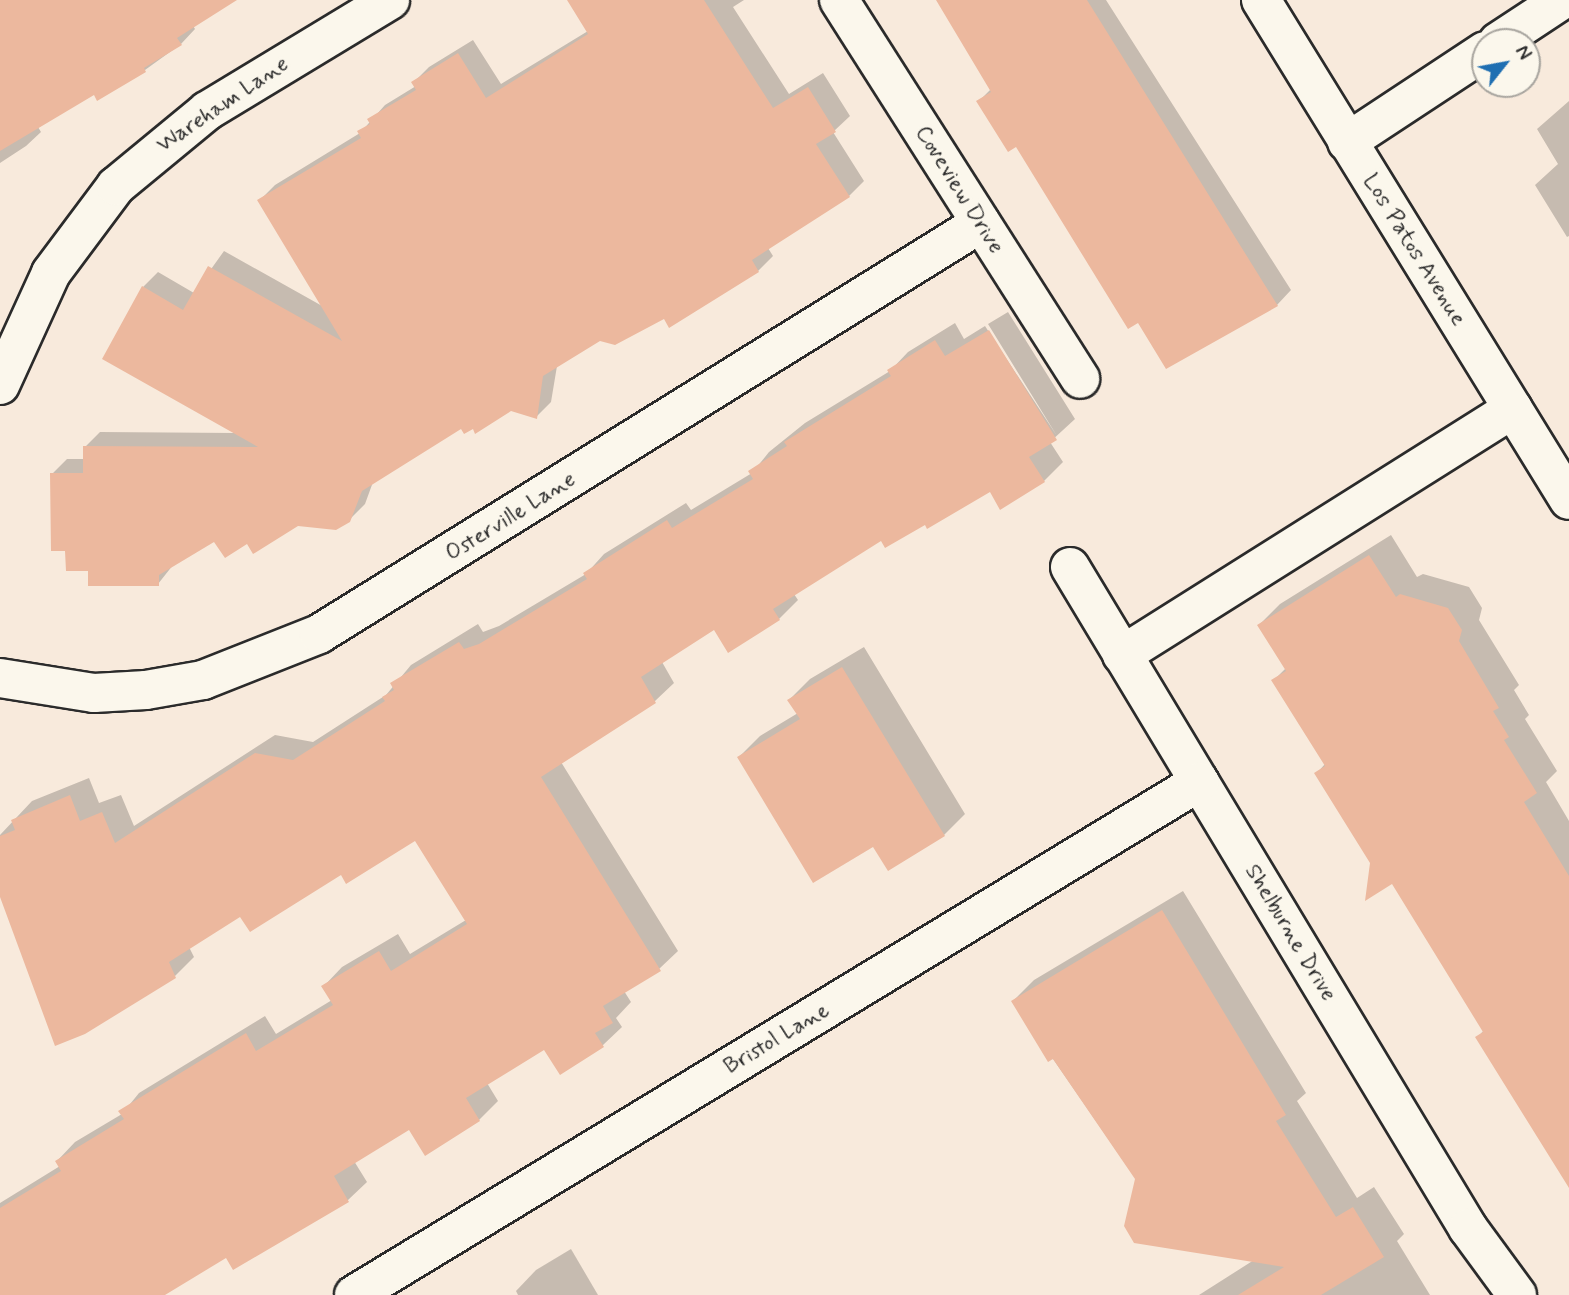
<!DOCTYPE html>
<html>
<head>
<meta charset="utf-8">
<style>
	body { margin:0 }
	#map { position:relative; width:1569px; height:1295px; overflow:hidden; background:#f8eadc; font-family:Mynerve,sans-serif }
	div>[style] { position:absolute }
	.shadow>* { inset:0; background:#0003 }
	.building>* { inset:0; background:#ecb89e }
	.roads { filter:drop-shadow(2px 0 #2b2b2b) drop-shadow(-2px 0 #2b2b2b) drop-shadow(0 2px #2b2b2b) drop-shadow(0 -2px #2b2b2b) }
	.minor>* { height:38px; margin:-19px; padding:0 19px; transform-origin:19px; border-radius:19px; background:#fbf7ec }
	span { translate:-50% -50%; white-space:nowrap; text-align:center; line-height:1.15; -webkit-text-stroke:6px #fbf7ec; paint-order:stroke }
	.street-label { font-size:23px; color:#2b2b2b }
	.north { position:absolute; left:1471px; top:28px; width:70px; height:70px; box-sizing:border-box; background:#fbf7ec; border:2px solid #a8a59f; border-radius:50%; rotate:59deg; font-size:19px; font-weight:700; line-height:28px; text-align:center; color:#2b2b2b }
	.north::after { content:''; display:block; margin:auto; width:24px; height:32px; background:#1f6fb2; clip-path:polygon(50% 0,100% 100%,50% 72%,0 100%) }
</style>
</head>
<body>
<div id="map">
	<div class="shadow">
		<div style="clip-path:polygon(0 0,228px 0,192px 24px,195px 29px,181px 44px,145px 70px,94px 93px,38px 127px,41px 132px,26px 146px,0 163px)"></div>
		<div style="clip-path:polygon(569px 0,744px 0,733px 7px,789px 94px,823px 73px,850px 116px,833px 132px,864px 181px,849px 196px,768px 248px,773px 256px,758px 271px,664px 317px,600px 340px,557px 366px,551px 402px,536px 417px,511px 409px,473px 427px,461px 426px,373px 482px,365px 504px,349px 520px,298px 524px,248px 542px,214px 540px,173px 565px,158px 584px,90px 569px,67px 549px,52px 474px,67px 459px,85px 459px,85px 447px,100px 432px,236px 433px,143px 287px,158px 272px,194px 293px,224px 251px,324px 307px,260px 200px,275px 185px,360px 133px,385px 105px,416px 86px,414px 82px,429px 67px,473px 40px,501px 84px,588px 31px)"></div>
		<div style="clip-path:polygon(938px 0,1106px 0,1291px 290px,1277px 305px,1138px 321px,1017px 145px,979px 101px,991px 89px)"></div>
		<div style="clip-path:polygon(1569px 101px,1569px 236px,1567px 237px,1535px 185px,1558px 164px,1537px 129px)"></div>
		<div style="clip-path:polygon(1008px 312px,1075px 419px,1050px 442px,1063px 462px,1044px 481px,990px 490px,881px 539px,794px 594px,798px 600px,779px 619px,715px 628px,662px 662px,674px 683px,655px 701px,561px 762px,678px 951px,659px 969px,624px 991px,631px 1002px,616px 1018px,622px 1027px,603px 1045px,560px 1072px,544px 1047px,487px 1083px,498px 1101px,479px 1120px,409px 1127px,354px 1161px,367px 1182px,348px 1200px,226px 1256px,162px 1295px,0 1295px,0 1203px,60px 1166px,57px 1161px,75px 1142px,122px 1114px,139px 1093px,265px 1016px,276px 1034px,332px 1000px,324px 986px,342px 967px,398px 934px,410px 954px,466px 920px,416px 839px,241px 915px,189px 947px,194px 957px,175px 976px,0 892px,0 835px,32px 801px,89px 778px,99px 803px,121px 795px,134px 826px,275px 735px,313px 742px,386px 695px,411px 665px,478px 624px,483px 632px,499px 626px,586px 574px,604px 554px,686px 503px,691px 510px,752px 473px,769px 452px,805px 423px,890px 371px,908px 352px,955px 323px,964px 339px,985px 326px,1057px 436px,988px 324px)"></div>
		<div style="clip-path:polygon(1391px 535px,1417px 577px,1423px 574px,1469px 587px,1482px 608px,1479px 620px,1519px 685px,1514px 690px,1529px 715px,1525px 719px,1557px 771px,1546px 782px,1569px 821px,1569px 1142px,1478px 1037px,1484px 1030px,1393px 882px,1372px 863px,1316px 774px,1325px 764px,1274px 680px,1286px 668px,1259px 625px,1280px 604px)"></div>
		<div style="clip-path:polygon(864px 647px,965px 814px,944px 835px,874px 845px,739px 757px,760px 736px,798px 713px,789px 700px,810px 679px)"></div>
		<div style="clip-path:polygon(1183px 891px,1306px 1093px,1297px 1101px,1357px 1198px,1374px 1187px,1404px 1234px,1397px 1241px,1430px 1295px,1199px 1295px,1254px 1260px,1136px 1179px,1013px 1001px,1034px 980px)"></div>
		<div style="clip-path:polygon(571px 1249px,598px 1295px,518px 1295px,516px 1291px,536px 1270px)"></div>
	</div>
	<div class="building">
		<div style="clip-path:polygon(0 0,237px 0,177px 38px,182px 45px,144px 68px,146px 72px,97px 101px,94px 95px,0 151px)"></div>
		<div style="clip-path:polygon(567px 0,704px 0,773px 108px,808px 87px,836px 132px,816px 144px,850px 197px,752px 260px,759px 272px,669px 328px,664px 319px,615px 345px,600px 341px,543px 376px,537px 419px,511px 411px,475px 434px,473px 429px,464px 434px,461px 429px,362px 491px,350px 522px,336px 530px,298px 526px,253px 554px,247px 544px,225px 558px,214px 542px,159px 575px,159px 586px,88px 586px,88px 571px,66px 571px,65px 551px,51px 551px,50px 473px,83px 473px,83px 446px,258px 447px,102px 359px,142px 286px,183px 310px,208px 266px,342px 341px,257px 200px,361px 138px,357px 131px,370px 124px,367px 119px,416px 90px,411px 82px,458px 53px,486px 98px,588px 34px)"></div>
		<div style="clip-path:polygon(936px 0,1087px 0,1278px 306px,1166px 369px,1138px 323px,1128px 329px,1016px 147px,1008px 152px,976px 101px,991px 92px)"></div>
		<div style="clip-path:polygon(989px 330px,1057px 440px,1029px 457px,1045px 482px,1000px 510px,990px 492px,927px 529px,925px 525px,885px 548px,881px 541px,773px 609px,780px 620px,728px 653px,714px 630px,641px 677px,656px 703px,541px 777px,661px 971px,603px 1006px,613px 1023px,595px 1033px,604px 1047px,560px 1075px,544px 1050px,466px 1098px,480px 1121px,425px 1156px,409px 1130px,334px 1176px,349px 1202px,233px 1270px,226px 1258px,165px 1295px,0 1295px,0 1208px,61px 1171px,55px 1161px,124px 1119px,118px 1111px,246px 1033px,256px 1051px,333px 1005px,321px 986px,379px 951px,391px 971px,467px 924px,415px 841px,346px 884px,341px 875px,250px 932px,240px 917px,169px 962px,176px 978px,85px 1034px,55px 1046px,0 897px,0 836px,15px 830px,11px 820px,70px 795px,80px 821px,102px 812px,115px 843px,255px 753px,293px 760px,385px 701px,382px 697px,394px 690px,390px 683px,459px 642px,464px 649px,479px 644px,587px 579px,583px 573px,667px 520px,672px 528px,753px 479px,748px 471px,787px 446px,784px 442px,891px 376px,887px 370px,935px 340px,945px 356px)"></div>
		<div style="clip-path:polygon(1369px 555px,1396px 597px,1400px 594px,1448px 608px,1462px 630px,1459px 641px,1499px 708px,1493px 711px,1509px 737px,1504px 740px,1537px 793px,1524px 802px,1569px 876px,1569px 1188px,1475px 1037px,1483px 1032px,1392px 884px,1365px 901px,1370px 863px,1314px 773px,1325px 766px,1271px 680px,1286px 671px,1257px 625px)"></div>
		<div style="clip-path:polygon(842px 667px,945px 836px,888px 871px,873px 847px,813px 883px,737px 757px,800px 719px,787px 700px)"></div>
		<div style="clip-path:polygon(1162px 910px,1286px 1115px,1276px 1121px,1336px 1217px,1353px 1207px,1384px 1257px,1321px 1295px,1238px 1295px,1284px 1267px,1134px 1243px,1124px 1226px,1135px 1179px,1053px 1059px,1048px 1062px,1011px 1001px)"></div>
	</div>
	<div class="roads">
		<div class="minor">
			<div style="left:839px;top:0;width:449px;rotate:57.5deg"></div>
			<div style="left:1261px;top:0;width:587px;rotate:58.37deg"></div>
			<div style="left:1498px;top:42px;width:77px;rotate:-33.3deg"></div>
			<div style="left:1347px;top:142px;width:165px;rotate:-33.4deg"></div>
			<div style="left:0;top:385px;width:123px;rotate:-65.5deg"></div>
			<div style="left:51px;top:273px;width:109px;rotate:-53.2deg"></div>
			<div style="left:116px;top:186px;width:118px;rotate:-39.5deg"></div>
			<div style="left:207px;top:111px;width:214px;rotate:-31.2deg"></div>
			<div style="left:1070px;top:567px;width:772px;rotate:58.95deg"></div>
			<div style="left:1468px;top:1228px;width:83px;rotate:53.8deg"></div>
			<div style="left:1122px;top:655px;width:462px;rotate:-32.2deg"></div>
			<div style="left:0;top:678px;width:95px;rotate:9.1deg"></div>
			<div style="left:94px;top:693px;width:52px;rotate:-3.3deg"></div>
			<div style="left:146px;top:690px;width:58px;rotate:-10deg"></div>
			<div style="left:203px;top:680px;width:125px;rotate:-21.6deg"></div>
			<div style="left:319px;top:634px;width:779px;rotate:-31.83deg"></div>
			<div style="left:354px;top:1295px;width:989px;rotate:-31.26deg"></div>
		</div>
	</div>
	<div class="street-label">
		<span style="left:223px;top:105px;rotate:-34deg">Wareham Lane</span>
		<span style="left:959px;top:190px;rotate:58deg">Coveview Drive</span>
		<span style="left:1414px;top:250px;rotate:58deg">Los Patos Avenue</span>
		<span style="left:511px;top:517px;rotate:-32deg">Osterville Lane</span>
		<span style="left:1290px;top:933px;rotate:59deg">Shelburne Drive</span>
		<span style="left:777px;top:1039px;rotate:-31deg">Bristol Lane</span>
	</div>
	<div class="north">N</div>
</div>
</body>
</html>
